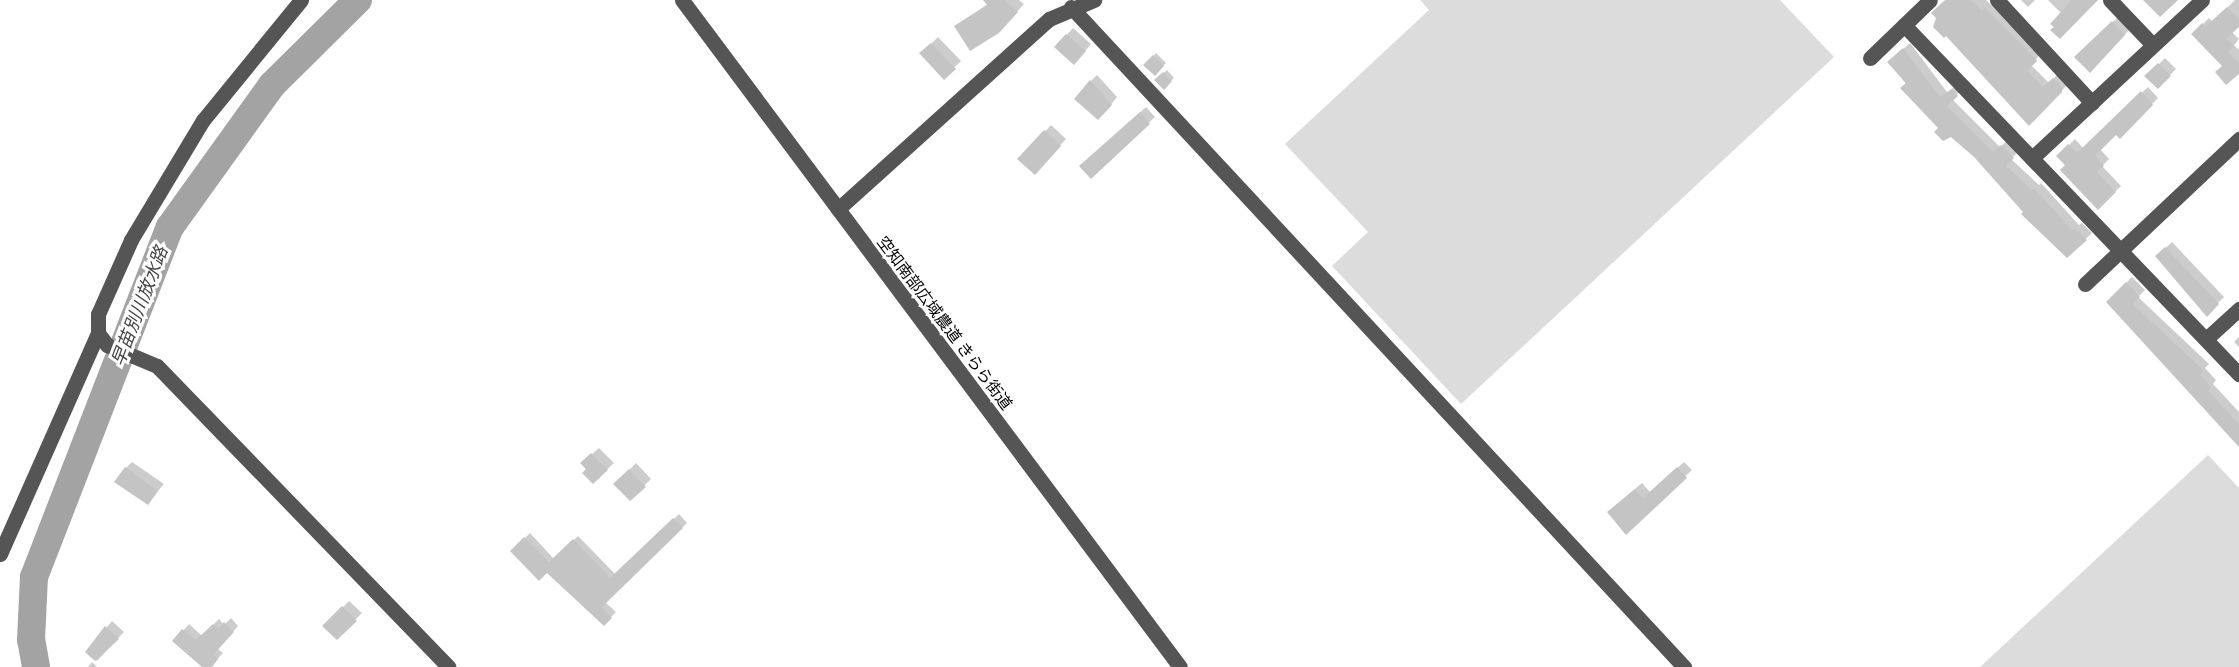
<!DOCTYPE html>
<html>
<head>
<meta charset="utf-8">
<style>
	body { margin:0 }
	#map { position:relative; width:2239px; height:667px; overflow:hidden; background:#fff; font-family:"Golos Text","Noto Sans JP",sans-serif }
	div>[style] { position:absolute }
	.green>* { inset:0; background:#dcdcdc }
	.shadow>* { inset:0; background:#0003 }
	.river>* { height:28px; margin:-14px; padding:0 14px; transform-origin:14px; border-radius:14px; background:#a3a3a3 }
	.building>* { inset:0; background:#c4c4c4 }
	.minor>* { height:15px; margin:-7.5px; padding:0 7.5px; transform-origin:7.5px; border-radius:7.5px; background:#555 }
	span { translate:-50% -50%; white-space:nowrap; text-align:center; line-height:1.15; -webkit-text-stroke:6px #fff; paint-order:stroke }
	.street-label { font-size:16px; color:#000 }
	.water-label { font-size:18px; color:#444; font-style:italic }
</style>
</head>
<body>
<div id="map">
	<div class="green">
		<div style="clip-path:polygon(1420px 0,1780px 0,1834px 57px,1461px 404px,1332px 266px,1368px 232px,1285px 144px,1429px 10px)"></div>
		<div style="clip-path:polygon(2208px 455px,2239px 488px,2239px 667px,1980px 667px)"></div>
	</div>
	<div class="shadow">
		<div style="clip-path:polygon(985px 0,1019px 0,1024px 4px,1005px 25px,956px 26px,988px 4px)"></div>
		<div style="clip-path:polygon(1948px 0,1986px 0,2041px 53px,2031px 65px,2049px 83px,2059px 73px,2067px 85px,2029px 124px)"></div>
		<div style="clip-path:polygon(2021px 0,2035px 0,2028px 7px)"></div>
		<div style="clip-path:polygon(2048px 0,2096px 0,2062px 14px)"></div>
		<div style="clip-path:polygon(2235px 0,2239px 0,2239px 25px,2232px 32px,2239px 39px,2234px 45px,2239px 50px,2239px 72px,2223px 66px,2193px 34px,2209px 18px,2213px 22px)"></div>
		<div style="clip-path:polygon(2119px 16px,2131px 28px,2096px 65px,2077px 57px)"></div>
		<div style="clip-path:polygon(1073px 28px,1091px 44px,1080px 57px,1056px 47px)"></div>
		<div style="clip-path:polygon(938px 37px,961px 61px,944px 77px,922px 53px)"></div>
		<div style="clip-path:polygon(1910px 43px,1947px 92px,1959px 84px,1963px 88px,1952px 99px,2000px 147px,2008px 140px,2019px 151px,2011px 159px,2039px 185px,2041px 183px,2079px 225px,2082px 223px,2092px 233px,2067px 256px,1975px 156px,1940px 128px,1889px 62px)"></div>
		<div style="clip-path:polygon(1156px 53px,1166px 63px,1155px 74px,1145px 65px)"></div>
		<div style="clip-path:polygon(2165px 58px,2176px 69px,2158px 87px,2147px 76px)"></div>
		<div style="clip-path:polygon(1167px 70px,1174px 78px,1164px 87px,1156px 80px)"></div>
		<div style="clip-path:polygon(1097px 75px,1117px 97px,1105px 112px,1091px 81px)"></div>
		<div style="clip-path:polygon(2148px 87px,2158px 98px,2120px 137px,2116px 133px,2100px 149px,2109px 159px,2102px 166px,2121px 186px,2098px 208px,2058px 156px,2075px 139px,2083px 148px)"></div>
		<div style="clip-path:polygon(1146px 107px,1155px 117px,1091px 177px,1087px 160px)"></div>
		<div style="clip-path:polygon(1051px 125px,1066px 139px,1035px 173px,1020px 159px)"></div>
		<div style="clip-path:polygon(2172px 242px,2224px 297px,2207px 314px,2157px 256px)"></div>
		<div style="clip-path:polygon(2132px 277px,2145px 290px,2138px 297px,2209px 364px,2205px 368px,2216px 380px,2213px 384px,2239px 412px,2239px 442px,2108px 302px)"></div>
		<div style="clip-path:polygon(2239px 337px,2239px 347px,2234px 342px)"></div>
		<div style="clip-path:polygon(599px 448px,614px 463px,594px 482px,582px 463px)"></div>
		<div style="clip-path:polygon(132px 462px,164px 484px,148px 503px,126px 468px)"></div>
		<div style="clip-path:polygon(1684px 462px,1692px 470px,1626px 532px,1616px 505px,1642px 483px,1650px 492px)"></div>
		<div style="clip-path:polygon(636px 463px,651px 479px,631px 499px,615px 484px)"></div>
		<div style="clip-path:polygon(679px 514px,687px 523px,605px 602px,616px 612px,604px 624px,547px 571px,512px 551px,530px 533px,554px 559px,578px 536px,616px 575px)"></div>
		<div style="clip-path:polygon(349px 601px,362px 613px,337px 638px,325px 626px)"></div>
		<div style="clip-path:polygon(231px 618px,238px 626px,218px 649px,223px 653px,210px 667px,204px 667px,174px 641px,189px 624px,202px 636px,219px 619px,224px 625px)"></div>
		<div style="clip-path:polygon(112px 621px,124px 632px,97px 661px,87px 651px)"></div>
		<div style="clip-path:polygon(92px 662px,97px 667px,88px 667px)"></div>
	</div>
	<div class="river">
		<div style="left:36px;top:667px;width:27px;rotate:-100deg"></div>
		<div style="left:31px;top:640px;width:63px;rotate:-87.3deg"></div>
		<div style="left:34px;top:577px;width:375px;rotate:-68.8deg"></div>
		<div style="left:170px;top:227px;width:175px;rotate:-54.3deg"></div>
		<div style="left:272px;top:85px;width:121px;rotate:-44.7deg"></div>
	</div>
	<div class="building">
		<div style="clip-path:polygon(983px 0,1005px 0,1018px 12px,999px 33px,970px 51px,954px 26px,987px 5px)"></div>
		<div style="clip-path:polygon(1945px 0,1971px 0,1982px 11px,1985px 8px,2035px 58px,2037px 61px,2027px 71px,2043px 87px,2053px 78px,2062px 87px,2062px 92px,2029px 126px,1946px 36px,1944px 38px,1933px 27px,1936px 18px,1931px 13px)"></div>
		<div style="clip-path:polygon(2072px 0,2098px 0,2060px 39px,2050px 30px,2054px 27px,2050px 24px)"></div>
		<div style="clip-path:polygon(2143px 0,2178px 0,2160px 17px)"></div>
		<div style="clip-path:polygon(2227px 7px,2239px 20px,2239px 27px,2226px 39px,2234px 46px,2228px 52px,2239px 63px,2239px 74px,2226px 85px,2215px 72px,2222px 66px,2191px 34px,2202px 23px,2205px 27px)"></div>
		<div style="clip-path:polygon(2112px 21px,2125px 35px,2090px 73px,2074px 57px)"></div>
		<div style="clip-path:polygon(1066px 34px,1086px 51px,1074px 65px,1054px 47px)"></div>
		<div style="clip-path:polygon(931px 43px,956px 69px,944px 80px,919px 53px)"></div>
		<div style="clip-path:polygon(1903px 48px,1940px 97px,1952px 89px,1958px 96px,1947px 106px,1993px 152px,2001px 145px,2014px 158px,2006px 166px,2032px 190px,2034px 188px,2072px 230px,2075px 228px,2087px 240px,2067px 258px,2021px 214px,2023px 212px,1974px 157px,1951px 137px,1943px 141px,1934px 132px,1938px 128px,1900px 88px,1906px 83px,1887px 62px)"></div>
		<div style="clip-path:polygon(1153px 55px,1164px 66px,1155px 76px,1143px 65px)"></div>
		<div style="clip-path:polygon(2158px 63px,2171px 76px,2158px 89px,2144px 76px)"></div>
		<div style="clip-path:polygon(1163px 72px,1172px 81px,1164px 90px,1154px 80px)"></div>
		<div style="clip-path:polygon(1090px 80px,1112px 105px,1098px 120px,1074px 99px)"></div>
		<div style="clip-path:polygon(2141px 91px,2153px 105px,2120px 139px,2116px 135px,2095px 156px,2104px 166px,2097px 172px,2116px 192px,2098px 210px,2060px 170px,2065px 165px,2056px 156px,2068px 144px,2077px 153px)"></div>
		<div style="clip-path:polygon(1140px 112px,1150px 124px,1091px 179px,1079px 166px)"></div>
		<div style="clip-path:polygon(1044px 130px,1061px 146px,1035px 175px,1017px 159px)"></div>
		<div style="clip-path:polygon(2165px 247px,2219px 304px,2207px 317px,2155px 256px)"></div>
		<div style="clip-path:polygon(2126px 282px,2140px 297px,2133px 304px,2204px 371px,2200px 375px,2211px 387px,2208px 391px,2239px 424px,2239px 447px,2106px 302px)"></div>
		<div style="clip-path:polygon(591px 453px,608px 470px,593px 484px,582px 473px,586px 469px,580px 463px)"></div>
		<div style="clip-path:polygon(125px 467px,158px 491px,148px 505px,114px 482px)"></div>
		<div style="clip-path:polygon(1677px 467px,1687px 478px,1626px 535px,1607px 512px,1635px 489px,1643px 498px)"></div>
		<div style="clip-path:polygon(629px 469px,646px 487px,630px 501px,613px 484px)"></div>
		<div style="clip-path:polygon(673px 518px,683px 528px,602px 607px,612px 618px,604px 626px,547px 573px,539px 581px,510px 551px,524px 537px,549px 562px,573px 539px,610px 578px)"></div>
		<div style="clip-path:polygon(342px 606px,357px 621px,337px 640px,322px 626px)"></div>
		<div style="clip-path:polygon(224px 622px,234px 632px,213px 655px,218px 659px,212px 667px,202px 667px,172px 641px,182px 629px,196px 640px,213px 624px,218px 629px)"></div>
		<div style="clip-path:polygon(105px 626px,119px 639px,95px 661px,85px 652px)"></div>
	</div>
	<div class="minor">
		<div style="left:301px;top:0;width:155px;rotate:129.2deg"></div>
		<div style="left:203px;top:120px;width:140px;rotate:121deg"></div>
		<div style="left:131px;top:240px;width:81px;rotate:114deg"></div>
		<div style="left:98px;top:314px;width:19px;rotate:90deg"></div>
		<div style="left:98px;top:333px;width:15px;rotate:53deg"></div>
		<div style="left:107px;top:345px;width:54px;rotate:22.8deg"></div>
		<div style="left:157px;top:366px;width:419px;rotate:45.9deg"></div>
		<div style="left:682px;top:0;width:832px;rotate:53.25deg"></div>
		<div style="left:1997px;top:0;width:140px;rotate:47.3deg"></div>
		<div style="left:2110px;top:0;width:62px;rotate:46.3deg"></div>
		<div style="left:1071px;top:7px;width:901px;rotate:47.11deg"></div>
		<div style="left:1904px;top:25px;width:484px;rotate:46.2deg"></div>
		<div style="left:1870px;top:58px;width:83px;rotate:-44deg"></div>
		<div style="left:2032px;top:158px;width:232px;rotate:-42.9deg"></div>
		<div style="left:838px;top:209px;width:284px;rotate:-42deg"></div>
		<div style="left:1049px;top:19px;width:49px;rotate:-22.9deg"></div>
		<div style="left:2085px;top:284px;width:212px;rotate:-43.3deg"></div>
		<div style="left:2206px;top:339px;width:45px;rotate:-42.3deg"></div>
		<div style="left:0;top:554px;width:242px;rotate:-66.1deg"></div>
	</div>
	<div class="street-label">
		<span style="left:945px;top:323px;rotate:53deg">空知南部広域農道 きらら街道</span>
	</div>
	<div class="water-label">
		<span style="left:139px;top:306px;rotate:-69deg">早苗別川放水路</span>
	</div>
</div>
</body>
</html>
